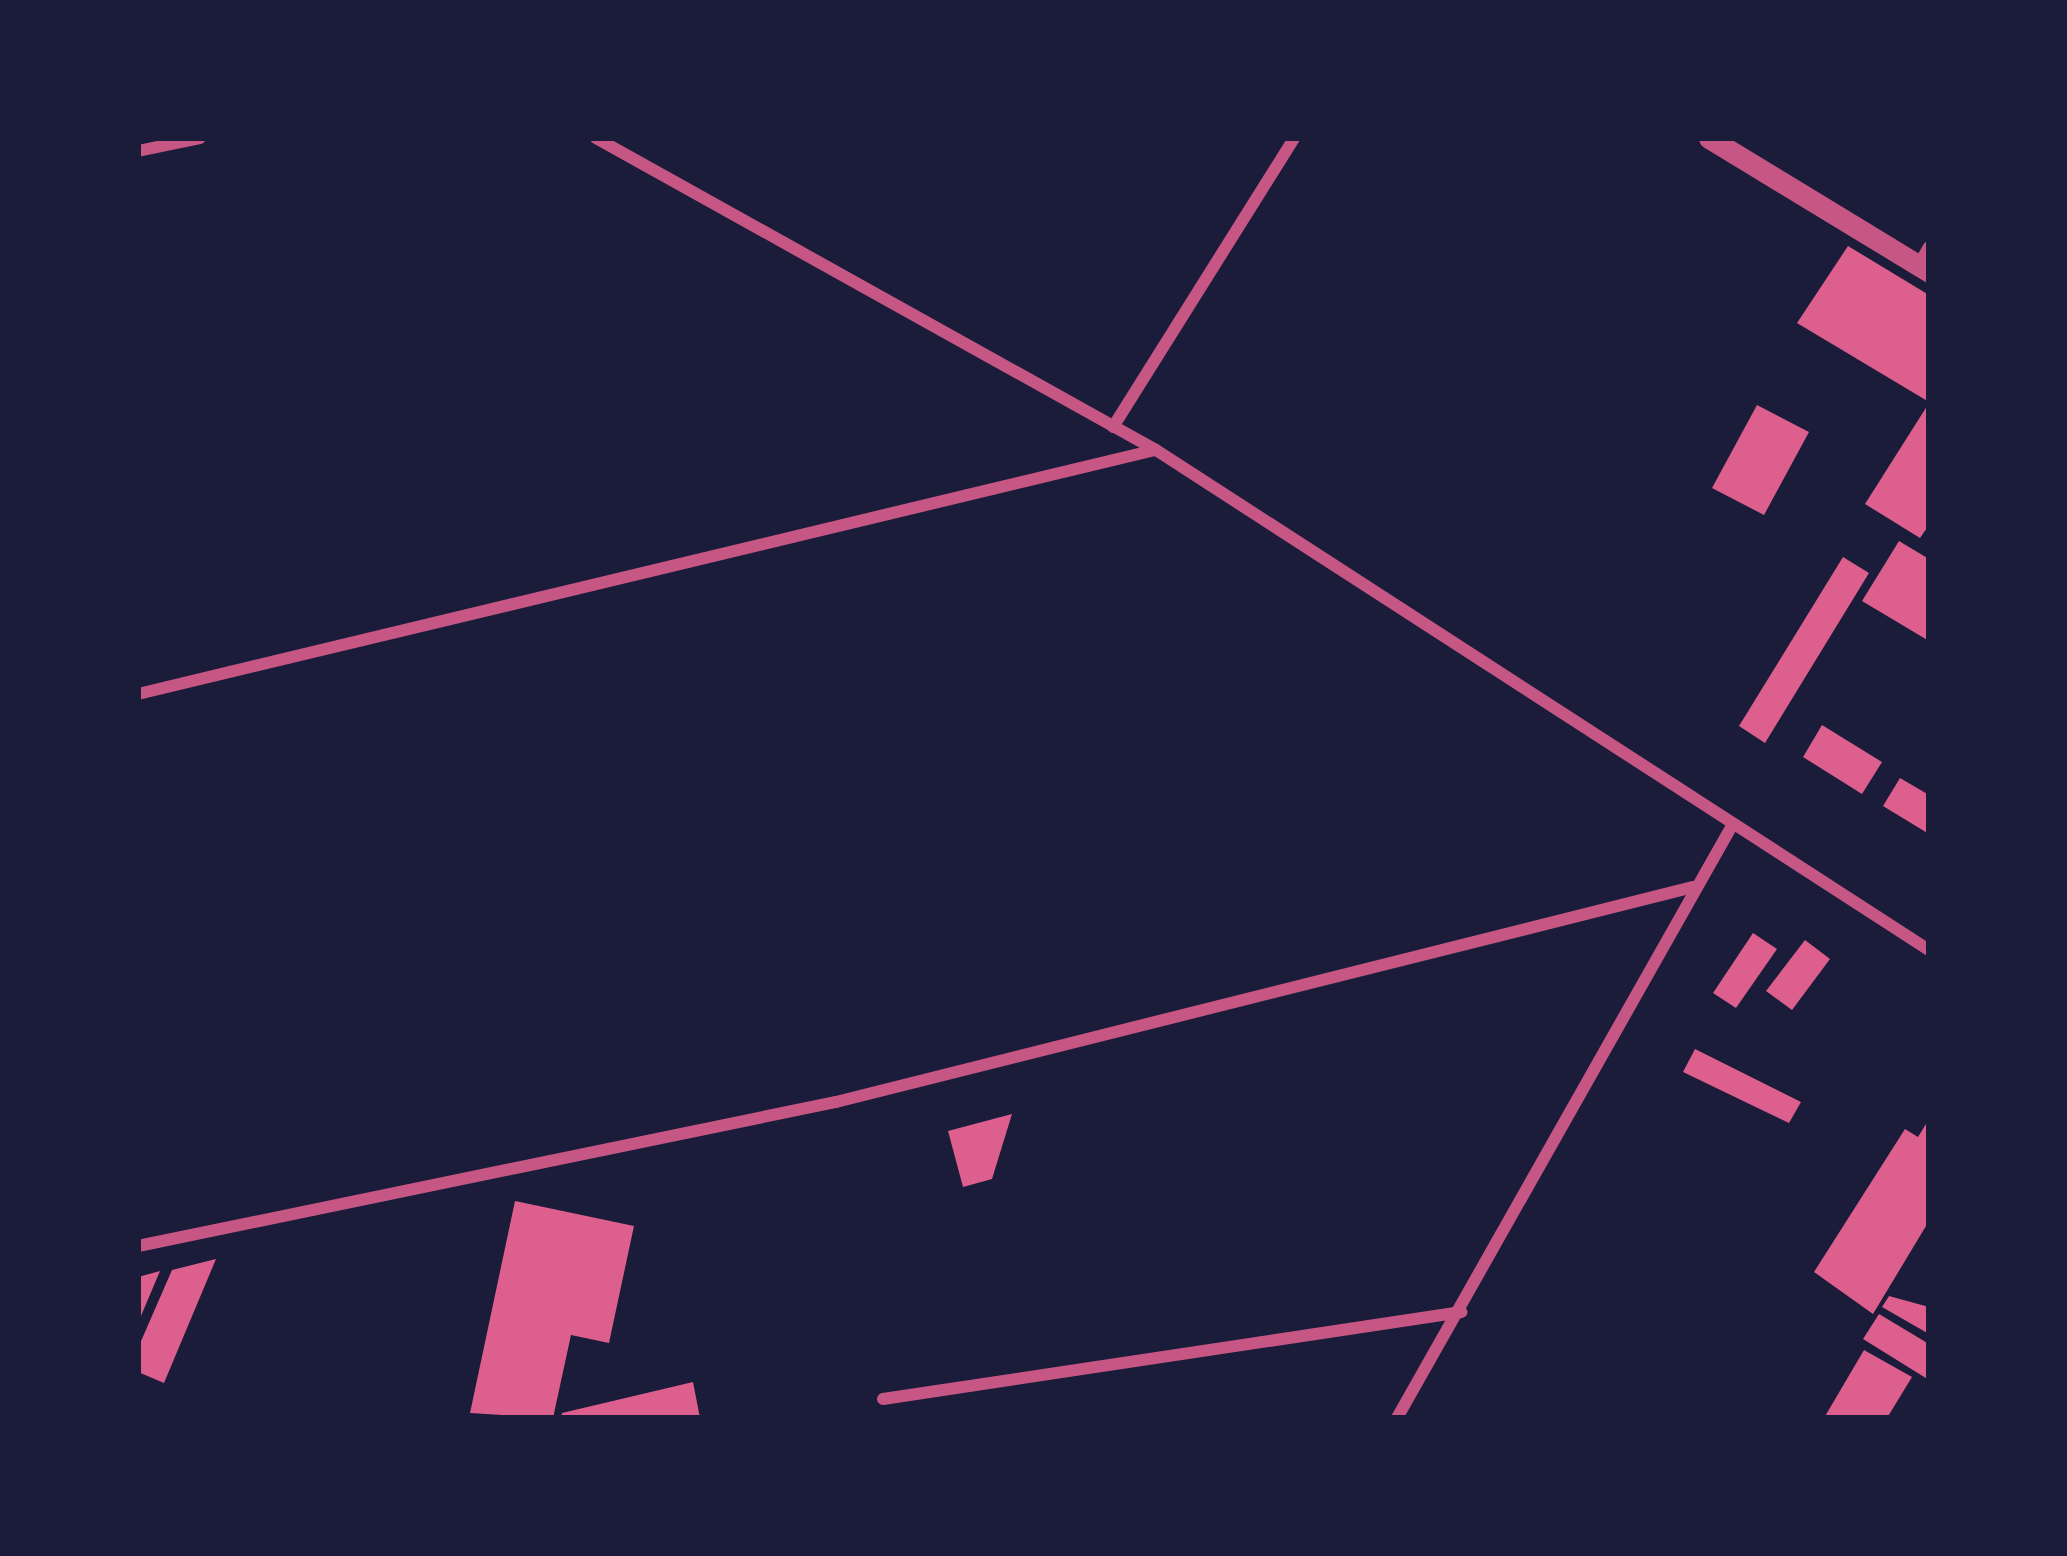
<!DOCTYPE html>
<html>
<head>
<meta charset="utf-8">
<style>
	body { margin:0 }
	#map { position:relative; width:2067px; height:1556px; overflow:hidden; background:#1b1b3a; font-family:"Fira Sans Condensed",sans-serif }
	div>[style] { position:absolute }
	.building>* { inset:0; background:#dd5f8e }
	.minor>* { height:12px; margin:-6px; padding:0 6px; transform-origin:6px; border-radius:6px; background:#c65784 }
	.tertiary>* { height:21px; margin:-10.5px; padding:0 10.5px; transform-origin:10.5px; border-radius:10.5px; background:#c65784 }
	span { translate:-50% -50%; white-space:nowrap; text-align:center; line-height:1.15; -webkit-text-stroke:12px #1b1b3a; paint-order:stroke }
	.frame { position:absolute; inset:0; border:141px solid #1b1b3a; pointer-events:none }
</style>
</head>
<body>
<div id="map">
	<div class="building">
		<div style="clip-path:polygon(1848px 246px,1929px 295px,1929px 402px,1797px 323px)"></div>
		<div style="clip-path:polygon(1929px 403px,1929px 525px,1920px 538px,1865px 504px)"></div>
		<div style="clip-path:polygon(1757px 405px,1809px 432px,1764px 515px,1712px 488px)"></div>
		<div style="clip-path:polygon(1899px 541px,1929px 559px,1929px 641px,1862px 601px)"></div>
		<div style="clip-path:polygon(1843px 557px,1869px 573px,1765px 743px,1739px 726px)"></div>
		<div style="clip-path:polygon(1822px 725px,1882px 762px,1862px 794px,1803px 757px)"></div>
		<div style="clip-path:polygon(1900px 778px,1929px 795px,1929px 834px,1883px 806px)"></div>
		<div style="clip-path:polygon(1753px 933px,1777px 949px,1736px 1008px,1713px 993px)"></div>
		<div style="clip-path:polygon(1805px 940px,1830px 959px,1792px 1010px,1766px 991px)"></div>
		<div style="clip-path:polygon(1695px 1049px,1801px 1102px,1789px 1123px,1683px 1072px)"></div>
		<div style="clip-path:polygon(1012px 1114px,992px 1179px,963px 1187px,948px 1131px)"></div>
		<div style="clip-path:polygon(1929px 1119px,1929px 1221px,1873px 1314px,1814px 1272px,1905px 1129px,1918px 1137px)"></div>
		<div style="clip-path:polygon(515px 1201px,634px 1226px,609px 1343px,571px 1335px,553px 1418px,470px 1413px)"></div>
		<div style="clip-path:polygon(216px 1259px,164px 1383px,138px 1372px,138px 1348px,172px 1270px)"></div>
		<div style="clip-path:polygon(160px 1271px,138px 1323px,138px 1277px)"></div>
		<div style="clip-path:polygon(1889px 1296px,1929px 1307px,1929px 1334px,1882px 1307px)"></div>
		<div style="clip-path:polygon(1879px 1314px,1929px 1344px,1929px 1380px,1863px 1339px)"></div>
		<div style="clip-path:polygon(1864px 1350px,1912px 1377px,1887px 1418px,1824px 1418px)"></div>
		<div style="clip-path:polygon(693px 1382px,700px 1418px,561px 1418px,562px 1413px)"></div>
	</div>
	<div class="minor">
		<div style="left:596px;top:138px;width:641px;rotate:29.12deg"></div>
		<div style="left:1156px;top:450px;width:921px;rotate:32.9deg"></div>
		<div style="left:138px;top:151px;width:63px;rotate:-11.8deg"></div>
		<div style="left:1918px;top:266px;width:22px;rotate:-60deg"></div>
		<div style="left:1113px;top:427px;width:341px;rotate:-57.9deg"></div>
		<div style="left:138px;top:694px;width:1046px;rotate:-13.49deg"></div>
		<div style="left:138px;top:1246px;width:713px;rotate:-11.66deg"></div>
		<div style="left:836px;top:1102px;width:884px;rotate:-14.08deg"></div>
		<div style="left:883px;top:1399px;width:585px;rotate:-8.55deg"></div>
		<div style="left:1397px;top:1418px;width:682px;rotate:-60.51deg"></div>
	</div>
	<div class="tertiary">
		<div style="left:1709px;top:138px;width:258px;rotate:31.3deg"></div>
	</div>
	<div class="frame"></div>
</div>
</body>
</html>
